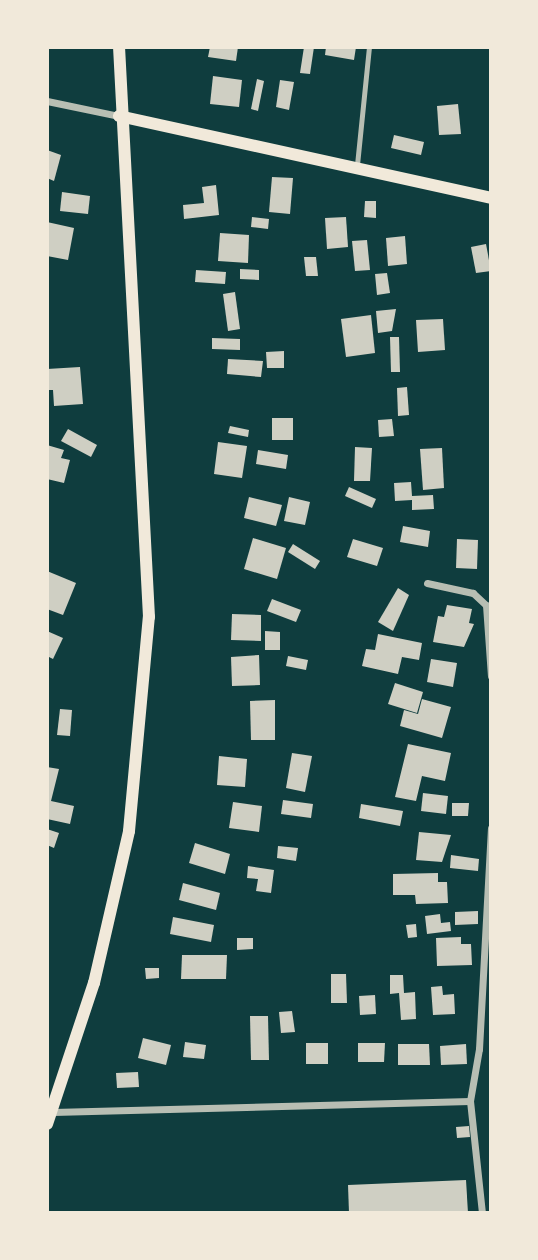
<!DOCTYPE html>
<html>
<head>
<meta charset="utf-8">
<style>
	body { margin:0 }
	#map { position:relative; width:538px; height:1260px; overflow:hidden; background:#0f3d3e; font-family:"Sofia Sans Condensed",sans-serif }
	div>[style] { position:absolute }
	.building>* { inset:0; background:#cfcfc3 }
	.service>* { height:4.5px; margin:-2.25px; padding:0 2.25px; transform-origin:2.25px; border-radius:2.25px; background:#b8beb3 }
	.minor>* { height:7px; margin:-3.5px; padding:0 3.5px; transform-origin:3.5px; border-radius:3.5px; background:#b8beb3 }
	.primary>* { height:12px; margin:-6px; padding:0 6px; transform-origin:6px; border-radius:6px; background:#f1e9da }
	span { translate:-50% -50%; white-space:nowrap; text-align:center; line-height:1.15; -webkit-text-stroke:5px #f1e9da; paint-order:stroke }
	.frame { position:absolute; inset:0; border:49px solid #f1e9da; pointer-events:none }
</style>
</head>
<body>
<div id="map">
	<div class="building">
		<div style="clip-path:polygon(210px 47px,238px 47px,236px 61px,208px 57px)"></div>
		<div style="clip-path:polygon(304px 47px,314px 47px,310px 74px,300px 73px)"></div>
		<div style="clip-path:polygon(326px 47px,356px 47px,354px 60px,325px 55px)"></div>
		<div style="clip-path:polygon(213px 76px,242px 80px,239px 107px,210px 104px)"></div>
		<div style="clip-path:polygon(257px 79px,264px 81px,258px 111px,251px 109px)"></div>
		<div style="clip-path:polygon(280px 80px,294px 82px,289px 110px,276px 107px)"></div>
		<div style="clip-path:polygon(458px 104px,461px 134px,439px 135px,437px 106px)"></div>
		<div style="clip-path:polygon(394px 135px,424px 142px,421px 155px,391px 148px)"></div>
		<div style="clip-path:polygon(47px 150px,61px 155px,54px 181px,47px 178px)"></div>
		<div style="clip-path:polygon(272px 177px,293px 178px,290px 214px,269px 212px)"></div>
		<div style="clip-path:polygon(216px 185px,219px 215px,184px 219px,183px 205px,204px 203px,202px 187px)"></div>
		<div style="clip-path:polygon(62px 192px,90px 196px,88px 214px,60px 211px)"></div>
		<div style="clip-path:polygon(365px 201px,376px 201px,376px 218px,364px 217px)"></div>
		<div style="clip-path:polygon(252px 217px,269px 219px,268px 229px,251px 227px)"></div>
		<div style="clip-path:polygon(346px 217px,348px 247px,327px 249px,325px 218px)"></div>
		<div style="clip-path:polygon(47px 222px,74px 228px,68px 260px,47px 256px)"></div>
		<div style="clip-path:polygon(220px 233px,249px 235px,248px 263px,218px 261px)"></div>
		<div style="clip-path:polygon(405px 236px,407px 264px,388px 266px,386px 238px)"></div>
		<div style="clip-path:polygon(367px 240px,370px 270px,355px 271px,352px 241px)"></div>
		<div style="clip-path:polygon(486px 244px,491px 271px,476px 273px,471px 247px)"></div>
		<div style="clip-path:polygon(304px 257px,316px 257px,318px 276px,306px 276px)"></div>
		<div style="clip-path:polygon(240px 269px,259px 270px,259px 280px,240px 279px)"></div>
		<div style="clip-path:polygon(196px 270px,226px 272px,225px 284px,195px 282px)"></div>
		<div style="clip-path:polygon(387px 273px,390px 293px,377px 295px,375px 274px)"></div>
		<div style="clip-path:polygon(235px 292px,240px 329px,228px 331px,223px 294px)"></div>
		<div style="clip-path:polygon(396px 309px,392px 331px,378px 333px,376px 311px)"></div>
		<div style="clip-path:polygon(371px 315px,375px 353px,346px 357px,341px 319px)"></div>
		<div style="clip-path:polygon(443px 319px,445px 350px,418px 352px,416px 320px)"></div>
		<div style="clip-path:polygon(390px 337px,399px 337px,400px 372px,391px 372px)"></div>
		<div style="clip-path:polygon(212px 338px,240px 339px,240px 350px,212px 349px)"></div>
		<div style="clip-path:polygon(284px 351px,284px 368px,267px 368px,266px 352px)"></div>
		<div style="clip-path:polygon(228px 359px,263px 361px,261px 377px,227px 374px)"></div>
		<div style="clip-path:polygon(80px 367px,83px 404px,54px 406px,53px 390px,47px 390px,47px 369px)"></div>
		<div style="clip-path:polygon(407px 387px,409px 415px,398px 416px,397px 388px)"></div>
		<div style="clip-path:polygon(272px 418px,293px 418px,293px 440px,272px 440px)"></div>
		<div style="clip-path:polygon(392px 419px,394px 436px,379px 437px,378px 420px)"></div>
		<div style="clip-path:polygon(230px 426px,249px 430px,248px 437px,228px 433px)"></div>
		<div style="clip-path:polygon(68px 429px,97px 445px,91px 457px,61px 441px)"></div>
		<div style="clip-path:polygon(218px 442px,247px 446px,242px 478px,214px 474px)"></div>
		<div style="clip-path:polygon(47px 445px,64px 450px,61px 458px,70px 460px,64px 483px,47px 479px)"></div>
		<div style="clip-path:polygon(355px 447px,372px 448px,370px 481px,354px 481px)"></div>
		<div style="clip-path:polygon(442px 448px,444px 488px,423px 490px,420px 449px)"></div>
		<div style="clip-path:polygon(258px 450px,288px 455px,286px 469px,256px 464px)"></div>
		<div style="clip-path:polygon(411px 482px,412px 496px,433px 495px,434px 509px,412px 510px,412px 500px,395px 501px,394px 483px)"></div>
		<div style="clip-path:polygon(349px 487px,376px 499px,372px 508px,345px 496px)"></div>
		<div style="clip-path:polygon(249px 497px,282px 505px,276px 526px,244px 518px)"></div>
		<div style="clip-path:polygon(289px 497px,310px 502px,305px 525px,284px 521px)"></div>
		<div style="clip-path:polygon(403px 526px,430px 531px,428px 547px,400px 542px)"></div>
		<div style="clip-path:polygon(253px 538px,286px 548px,277px 579px,244px 569px)"></div>
		<div style="clip-path:polygon(353px 539px,383px 548px,377px 566px,347px 557px)"></div>
		<div style="clip-path:polygon(457px 539px,478px 540px,477px 569px,456px 568px)"></div>
		<div style="clip-path:polygon(293px 544px,320px 561px,315px 569px,288px 552px)"></div>
		<div style="clip-path:polygon(47px 571px,76px 583px,63px 615px,47px 609px)"></div>
		<div style="clip-path:polygon(398px 588px,409px 595px,393px 631px,378px 622px)"></div>
		<div style="clip-path:polygon(272px 599px,301px 610px,296px 622px,267px 611px)"></div>
		<div style="clip-path:polygon(447px 605px,472px 609px,469px 623px,474px 624px,464px 647px,433px 642px,438px 616px,444px 617px)"></div>
		<div style="clip-path:polygon(232px 614px,261px 615px,261px 641px,231px 640px)"></div>
		<div style="clip-path:polygon(47px 631px,63px 638px,53px 659px,47px 656px)"></div>
		<div style="clip-path:polygon(265px 631px,280px 632px,280px 650px,265px 650px)"></div>
		<div style="clip-path:polygon(378px 634px,422px 643px,419px 660px,402px 657px,398px 674px,362px 666px,366px 649px,375px 650px)"></div>
		<div style="clip-path:polygon(259px 655px,260px 685px,232px 686px,231px 657px)"></div>
		<div style="clip-path:polygon(288px 656px,308px 660px,306px 670px,286px 666px)"></div>
		<div style="clip-path:polygon(431px 659px,457px 663px,453px 687px,427px 682px)"></div>
		<div style="clip-path:polygon(395px 683px,423px 692px,417px 713px,388px 704px)"></div>
		<div style="clip-path:polygon(422px 699px,451px 707px,442px 738px,400px 726px,404px 710px,418px 714px)"></div>
		<div style="clip-path:polygon(275px 700px,275px 740px,251px 740px,250px 701px)"></div>
		<div style="clip-path:polygon(60px 709px,72px 710px,70px 736px,57px 735px)"></div>
		<div style="clip-path:polygon(408px 744px,451px 753px,445px 781px,422px 776px,416px 801px,395px 797px)"></div>
		<div style="clip-path:polygon(292px 753px,312px 756px,305px 792px,286px 788px)"></div>
		<div style="clip-path:polygon(219px 756px,247px 759px,245px 787px,217px 785px)"></div>
		<div style="clip-path:polygon(47px 767px,59px 769px,51px 801px,74px 806px,70px 824px,47px 819px)"></div>
		<div style="clip-path:polygon(423px 793px,448px 796px,446px 814px,421px 811px)"></div>
		<div style="clip-path:polygon(283px 800px,313px 804px,311px 818px,281px 814px)"></div>
		<div style="clip-path:polygon(233px 802px,262px 806px,259px 832px,229px 828px)"></div>
		<div style="clip-path:polygon(452px 803px,469px 803px,468px 816px,452px 816px)"></div>
		<div style="clip-path:polygon(361px 804px,403px 811px,400px 826px,359px 818px)"></div>
		<div style="clip-path:polygon(47px 829px,59px 833px,54px 848px,47px 845px)"></div>
		<div style="clip-path:polygon(419px 832px,451px 835px,442px 862px,416px 860px)"></div>
		<div style="clip-path:polygon(195px 843px,230px 854px,225px 874px,189px 863px)"></div>
		<div style="clip-path:polygon(278px 846px,298px 848px,296px 861px,277px 858px)"></div>
		<div style="clip-path:polygon(451px 855px,479px 859px,478px 871px,450px 868px)"></div>
		<div style="clip-path:polygon(248px 866px,274px 870px,271px 893px,256px 891px,258px 879px,247px 878px)"></div>
		<div style="clip-path:polygon(438px 873px,438px 882px,447px 882px,448px 903px,416px 904px,415px 895px,393px 895px,393px 874px)"></div>
		<div style="clip-path:polygon(183px 883px,220px 893px,216px 910px,179px 900px)"></div>
		<div style="clip-path:polygon(478px 911px,478px 924px,455px 925px,455px 912px)"></div>
		<div style="clip-path:polygon(440px 914px,441px 923px,450px 922px,451px 931px,427px 934px,425px 916px)"></div>
		<div style="clip-path:polygon(173px 917px,214px 925px,211px 942px,170px 934px)"></div>
		<div style="clip-path:polygon(416px 924px,417px 937px,408px 938px,406px 925px)"></div>
		<div style="clip-path:polygon(461px 937px,461px 944px,471px 944px,472px 965px,437px 966px,436px 938px)"></div>
		<div style="clip-path:polygon(237px 938px,253px 938px,253px 949px,237px 950px)"></div>
		<div style="clip-path:polygon(182px 955px,227px 955px,226px 979px,181px 979px)"></div>
		<div style="clip-path:polygon(145px 968px,159px 968px,159px 978px,146px 979px)"></div>
		<div style="clip-path:polygon(331px 974px,346px 974px,347px 1003px,331px 1003px)"></div>
		<div style="clip-path:polygon(390px 975px,403px 975px,404px 993px,415px 992px,416px 1019px,401px 1020px,399px 993px,390px 994px)"></div>
		<div style="clip-path:polygon(442px 986px,443px 995px,454px 994px,455px 1014px,433px 1015px,431px 987px)"></div>
		<div style="clip-path:polygon(375px 995px,376px 1014px,360px 1015px,359px 996px)"></div>
		<div style="clip-path:polygon(292px 1011px,295px 1032px,281px 1033px,279px 1012px)"></div>
		<div style="clip-path:polygon(250px 1016px,268px 1016px,269px 1060px,251px 1060px)"></div>
		<div style="clip-path:polygon(143px 1038px,171px 1045px,166px 1065px,138px 1058px)"></div>
		<div style="clip-path:polygon(185px 1042px,206px 1045px,204px 1059px,183px 1057px)"></div>
		<div style="clip-path:polygon(306px 1043px,328px 1043px,328px 1064px,306px 1064px)"></div>
		<div style="clip-path:polygon(358px 1043px,385px 1043px,384px 1062px,358px 1062px)"></div>
		<div style="clip-path:polygon(398px 1044px,429px 1044px,430px 1065px,398px 1065px)"></div>
		<div style="clip-path:polygon(466px 1044px,467px 1064px,441px 1065px,440px 1046px)"></div>
		<div style="clip-path:polygon(138px 1072px,139px 1087px,117px 1088px,116px 1073px)"></div>
		<div style="clip-path:polygon(469px 1126px,470px 1137px,457px 1138px,456px 1127px)"></div>
		<div style="clip-path:polygon(466px 1180px,468px 1213px,349px 1213px,348px 1185px)"></div>
	</div>
	<div class="service">
		<div style="left:357px;top:165px;width:119px;rotate:-84.2deg"></div>
	</div>
	<div class="minor">
		<div style="left:47px;top:101px;width:74px;rotate:11.8deg"></div>
		<div style="left:427px;top:583px;width:47px;rotate:12.3deg"></div>
		<div style="left:473px;top:593px;width:18px;rotate:43deg"></div>
		<div style="left:486px;top:605px;width:71px;rotate:86deg"></div>
		<div style="left:53px;top:1112px;width:417px;rotate:-1.5deg"></div>
		<div style="left:482px;top:1213px;width:113px;rotate:-96.1deg"></div>
		<div style="left:470px;top:1101px;width:53px;rotate:-80.2deg"></div>
		<div style="left:479px;top:1049px;width:221px;rotate:-86.9deg"></div>
	</div>
	<div class="primary">
		<div style="left:119px;top:116px;width:381px;rotate:12.4deg"></div>
		<div style="left:47px;top:1124px;width:149px;rotate:-71.6deg"></div>
		<div style="left:94px;top:983px;width:156px;rotate:-77deg"></div>
		<div style="left:129px;top:831px;width:215px;rotate:-84.7deg"></div>
		<div style="left:149px;top:617px;width:571px;rotate:-93.01deg"></div>
	</div>
	<div class="frame"></div>
</div>
</body>
</html>
